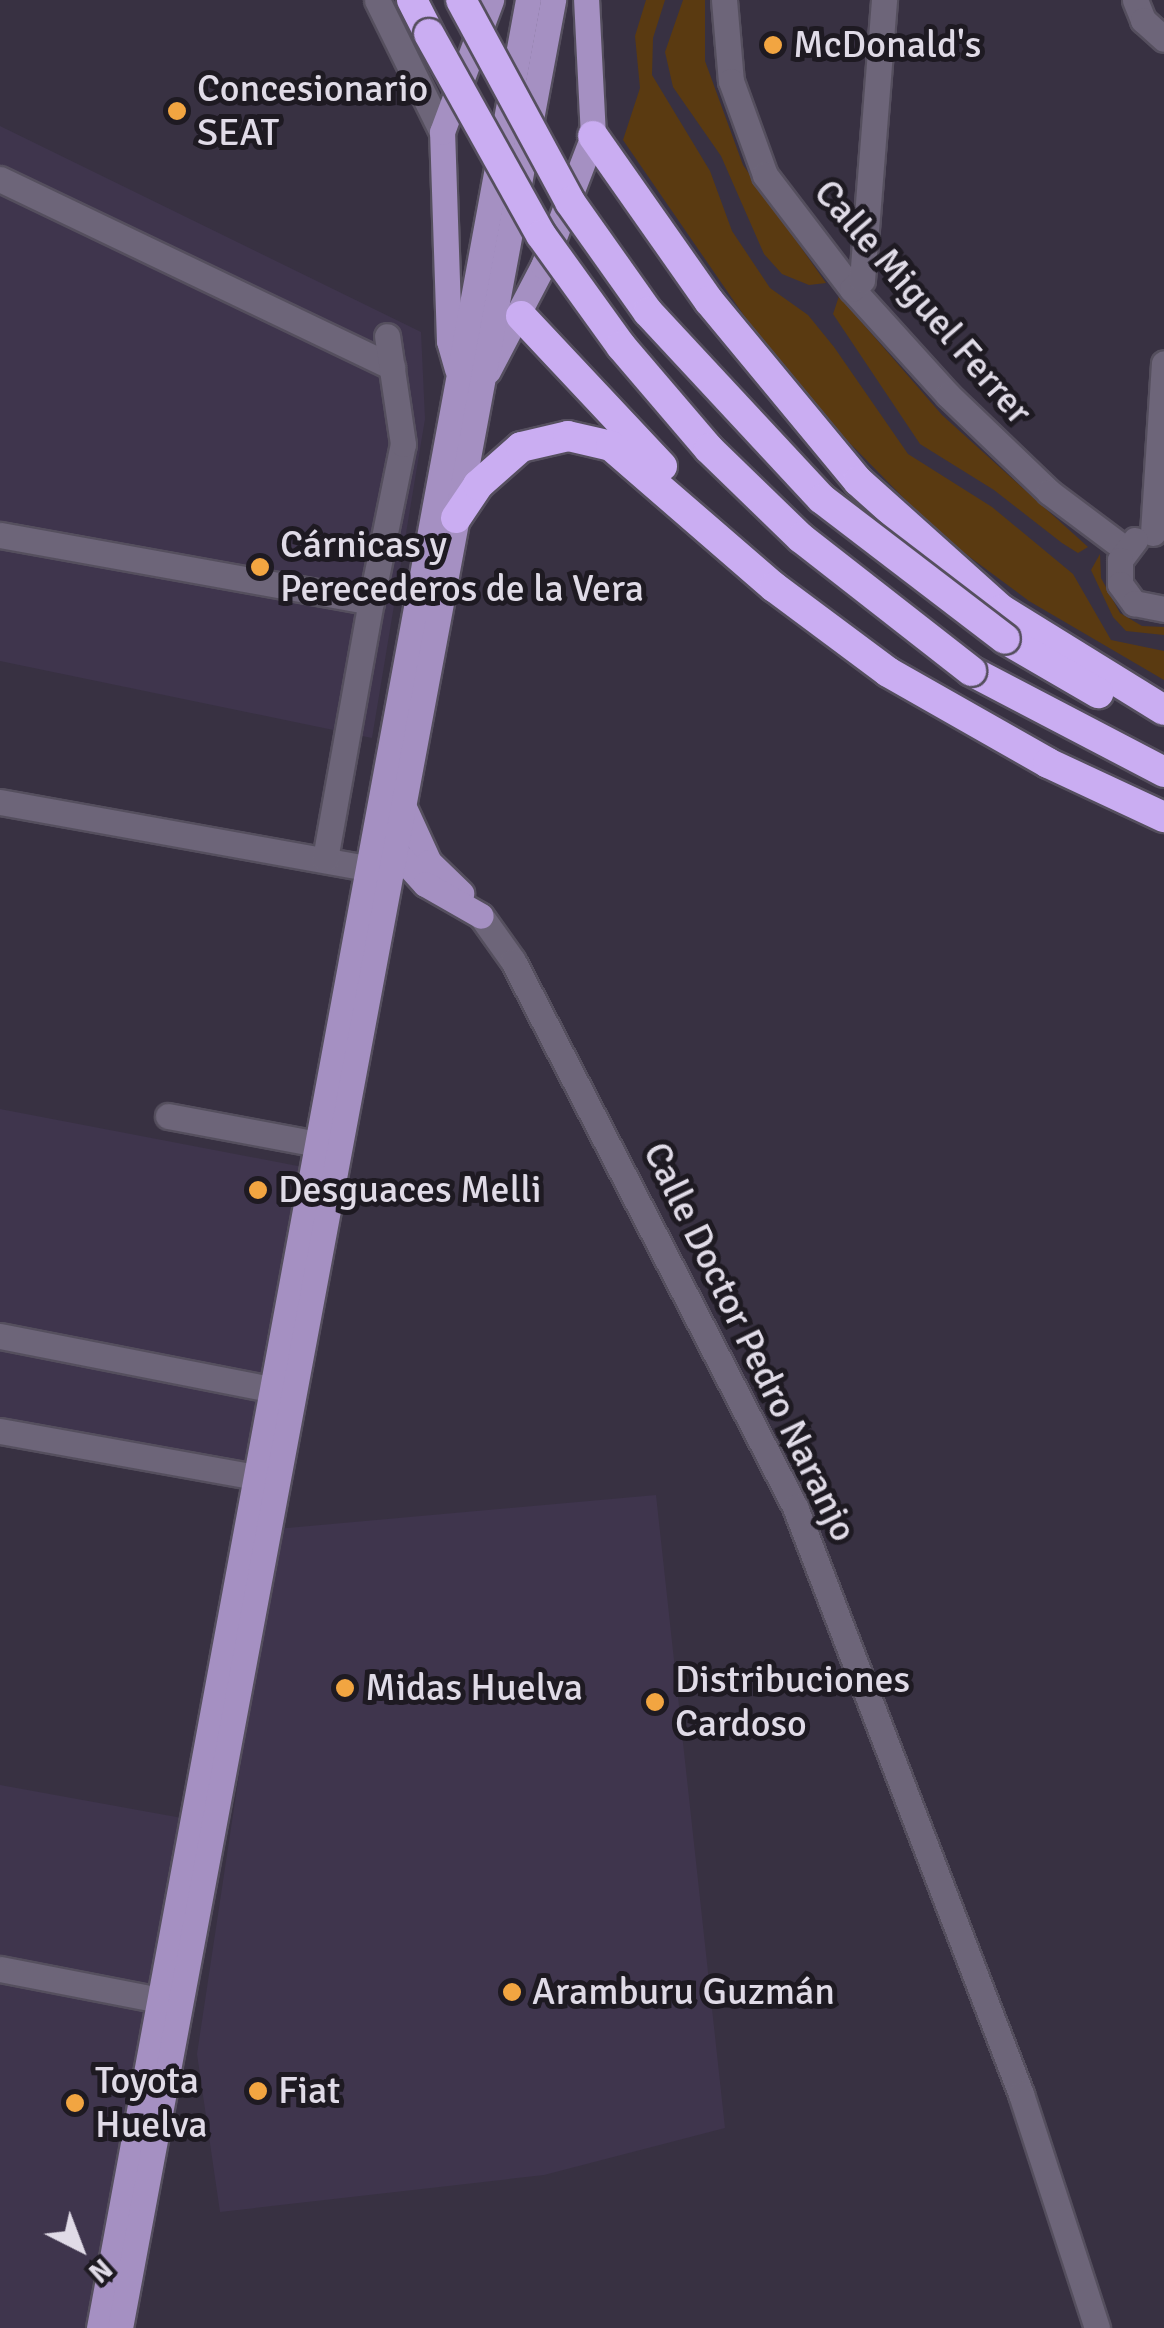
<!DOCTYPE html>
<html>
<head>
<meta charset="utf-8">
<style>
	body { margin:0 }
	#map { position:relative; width:1164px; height:2328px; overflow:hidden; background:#383142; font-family:Signika,sans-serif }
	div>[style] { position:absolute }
	.built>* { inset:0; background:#3f354d }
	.green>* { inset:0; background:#5a3a11 }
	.roads { filter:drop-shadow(2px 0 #554f5e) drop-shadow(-2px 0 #554f5e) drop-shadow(0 2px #554f5e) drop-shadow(0 -2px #554f5e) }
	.minor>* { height:25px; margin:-12.5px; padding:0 12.5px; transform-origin:12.5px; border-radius:12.5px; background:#6d6579 }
	.major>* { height:25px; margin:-12.5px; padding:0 12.5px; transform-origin:12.5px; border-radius:12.5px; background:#a590c2 }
	.highway>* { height:30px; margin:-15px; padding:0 15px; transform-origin:15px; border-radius:15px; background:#caadf2 }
	.bridges { filter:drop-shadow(2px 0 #554f5e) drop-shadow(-2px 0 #554f5e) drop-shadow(0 2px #554f5e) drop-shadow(0 -2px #554f5e) }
	.highway-bridge>* { height:30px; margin:-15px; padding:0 15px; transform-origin:15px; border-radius:15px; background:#caadf2 }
	.dots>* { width:28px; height:28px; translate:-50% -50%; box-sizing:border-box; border:5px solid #1e1a22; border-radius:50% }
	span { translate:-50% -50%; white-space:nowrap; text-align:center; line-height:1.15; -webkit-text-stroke:10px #1e1a22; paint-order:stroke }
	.poi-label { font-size:38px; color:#e0dbe7 }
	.left { translate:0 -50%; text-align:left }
	.street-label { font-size:38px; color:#e0dbe7 }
	.north { position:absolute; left:30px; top:2198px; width:100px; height:100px; -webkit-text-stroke:8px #1e1a22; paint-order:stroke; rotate:138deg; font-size:28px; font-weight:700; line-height:40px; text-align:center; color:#e0dbe7 }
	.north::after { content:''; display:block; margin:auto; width:35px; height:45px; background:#e0dbe7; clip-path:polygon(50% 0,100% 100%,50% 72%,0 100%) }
</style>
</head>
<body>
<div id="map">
	<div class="built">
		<div style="clip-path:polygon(0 126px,421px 332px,425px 419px,372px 738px,0 661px)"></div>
		<div style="clip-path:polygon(0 1109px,303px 1167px,245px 1466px,0 1421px)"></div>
		<div style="clip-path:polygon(656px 1495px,725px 2128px,544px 2175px,220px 2212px,197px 2054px,276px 1529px)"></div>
		<div style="clip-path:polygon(0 1785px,182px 1818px,91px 2328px,0 2328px)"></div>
	</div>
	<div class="green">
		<div style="clip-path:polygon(646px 0,665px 0,653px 38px,652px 75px,710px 171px,732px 231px,770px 288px,808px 315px,834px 347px,908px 454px,992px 507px,1073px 574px,1111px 640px,1164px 651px,1164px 680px,1029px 601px,940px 535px,827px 420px,747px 320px,623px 140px,640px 88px,635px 36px)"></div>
		<div style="clip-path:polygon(683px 0,705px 0,705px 61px,743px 165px,826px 283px,809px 285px,782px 274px,764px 254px,721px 156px,673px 87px,665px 52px)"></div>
		<div style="clip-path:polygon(839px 296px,942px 415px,1088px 547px,1078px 553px,1062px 543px,994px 490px,920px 444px,833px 314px)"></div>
		<div style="clip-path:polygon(1100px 554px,1101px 578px,1120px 613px,1142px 626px,1164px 627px,1164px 635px,1126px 631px,1113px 617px,1091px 570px)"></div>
	</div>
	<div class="roads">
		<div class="minor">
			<div style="left:377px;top:0;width:147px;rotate:63.8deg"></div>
			<div style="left:724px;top:0;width:81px;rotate:85.1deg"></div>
			<div style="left:731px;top:81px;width:100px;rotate:70.1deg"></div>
			<div style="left:765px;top:175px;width:143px;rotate:52.7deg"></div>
			<div style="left:852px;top:289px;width:143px;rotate:47.8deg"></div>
			<div style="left:948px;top:395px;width:140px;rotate:43.8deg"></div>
			<div style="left:1049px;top:492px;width:95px;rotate:36.9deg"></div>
			<div style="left:1135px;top:0;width:22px;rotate:68deg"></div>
			<div style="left:1143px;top:20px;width:28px;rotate:42deg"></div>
			<div style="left:0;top:179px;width:435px;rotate:25.6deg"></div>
			<div style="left:852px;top:289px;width:13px;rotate:-42deg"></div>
			<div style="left:862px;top:280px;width:281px;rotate:-85.5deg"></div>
			<div style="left:1153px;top:533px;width:170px;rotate:-86.3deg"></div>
			<div style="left:0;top:535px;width:377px;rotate:10.2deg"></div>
			<div style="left:371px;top:602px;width:161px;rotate:-78.6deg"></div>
			<div style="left:403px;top:444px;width:109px;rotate:-98.4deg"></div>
			<div style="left:1135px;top:540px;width:25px;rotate:127deg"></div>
			<div style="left:1120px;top:560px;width:24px;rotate:90deg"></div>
			<div style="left:1120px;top:584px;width:24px;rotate:54deg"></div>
			<div style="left:1134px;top:603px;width:31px;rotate:11deg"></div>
			<div style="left:0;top:802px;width:374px;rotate:10.2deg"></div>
			<div style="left:325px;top:859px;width:261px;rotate:-79.9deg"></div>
			<div style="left:481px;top:916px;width:55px;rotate:54.6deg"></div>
			<div style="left:513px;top:961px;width:615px;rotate:62.68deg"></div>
			<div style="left:795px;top:1507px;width:629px;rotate:68.94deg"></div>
			<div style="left:1021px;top:2094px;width:246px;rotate:72deg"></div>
			<div style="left:168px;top:1116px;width:152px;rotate:10.6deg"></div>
			<div style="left:0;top:1336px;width:276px;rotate:11.1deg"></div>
			<div style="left:0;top:1431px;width:260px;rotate:10.2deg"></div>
			<div style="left:0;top:1969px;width:162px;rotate:11deg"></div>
		</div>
		<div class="major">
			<div style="left:457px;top:369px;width:29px;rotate:-106deg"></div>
			<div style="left:449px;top:341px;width:209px;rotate:-91.9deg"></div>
			<div style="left:442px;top:132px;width:141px;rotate:-69.6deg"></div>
			<div style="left:488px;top:371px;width:119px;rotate:-62.4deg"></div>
			<div style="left:543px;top:266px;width:139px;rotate:-69deg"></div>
			<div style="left:593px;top:136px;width:136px;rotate:-92.9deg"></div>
			<div style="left:402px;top:803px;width:65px;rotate:65.4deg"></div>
			<div style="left:429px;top:862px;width:45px;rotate:44.1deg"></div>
			<div style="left:388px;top:843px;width:55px;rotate:47.9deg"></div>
			<div style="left:425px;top:884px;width:64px;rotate:29.7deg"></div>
			<div style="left:99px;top:2328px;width:2367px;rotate:-79.56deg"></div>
			<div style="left:120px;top:2328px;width:2368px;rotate:-79.46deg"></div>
		</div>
		<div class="highway">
			<div style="left:412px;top:0;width:38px;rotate:63deg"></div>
			<div style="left:593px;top:136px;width:202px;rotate:54.9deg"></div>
			<div style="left:709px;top:301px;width:234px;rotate:50.4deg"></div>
			<div style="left:858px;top:481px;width:193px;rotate:41.9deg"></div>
			<div style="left:1002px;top:610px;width:190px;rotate:31.7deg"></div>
			<div style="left:521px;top:316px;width:206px;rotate:46.8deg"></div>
			<div style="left:456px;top:518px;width:40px;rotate:-56deg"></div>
			<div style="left:478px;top:485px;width:57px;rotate:-41.5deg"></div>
			<div style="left:521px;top:447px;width:48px;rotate:-13.2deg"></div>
			<div style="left:568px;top:436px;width:44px;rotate:13.1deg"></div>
			<div style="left:611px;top:446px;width:216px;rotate:40.9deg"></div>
			<div style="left:774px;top:587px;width:142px;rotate:36.7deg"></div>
			<div style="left:888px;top:672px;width:184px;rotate:29.6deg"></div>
			<div style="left:1048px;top:763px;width:128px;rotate:25deg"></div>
			<div style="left:1005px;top:639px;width:108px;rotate:30.1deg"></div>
			<div style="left:971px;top:671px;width:218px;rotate:27.6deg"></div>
		</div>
	</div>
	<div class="bridges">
		<div class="highway-bridge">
			<div style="left:461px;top:0;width:230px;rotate:61.6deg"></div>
			<div style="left:570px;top:202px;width:135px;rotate:54.7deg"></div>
			<div style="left:648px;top:312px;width:255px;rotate:47.1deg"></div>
			<div style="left:822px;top:499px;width:230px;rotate:37.4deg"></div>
			<div style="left:429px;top:34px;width:230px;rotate:60.9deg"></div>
			<div style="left:541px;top:235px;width:137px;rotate:54.2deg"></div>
			<div style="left:621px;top:346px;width:135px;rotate:49.5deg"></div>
			<div style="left:709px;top:449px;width:128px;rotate:44.1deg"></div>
			<div style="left:801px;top:538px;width:216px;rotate:38deg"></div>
		</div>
	</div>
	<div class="dots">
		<div style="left:773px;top:45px;background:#f2a541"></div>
		<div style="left:177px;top:111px;background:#f2a541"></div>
		<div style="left:260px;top:567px;background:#f2a541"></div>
		<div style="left:258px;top:1190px;background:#f2a541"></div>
		<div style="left:345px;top:1688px;background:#f2a541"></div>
		<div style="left:655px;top:1702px;background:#f2a541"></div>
		<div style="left:512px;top:1992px;background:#f2a541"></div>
		<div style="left:258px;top:2091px;background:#f2a541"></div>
		<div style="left:75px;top:2103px;background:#f2a541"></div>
	</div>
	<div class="poi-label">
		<span class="left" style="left:793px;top:45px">McDonald's</span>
		<span class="left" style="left:197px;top:111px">Concesionario<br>SEAT</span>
		<span class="left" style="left:280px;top:567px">Cárnicas y<br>Perecederos de la Vera</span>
		<span class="left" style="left:278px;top:1190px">Desguaces Melli</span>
		<span class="left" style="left:675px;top:1702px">Distribuciones<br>Cardoso</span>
		<span class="left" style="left:365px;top:1688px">Midas Huelva</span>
		<span class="left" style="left:532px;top:1992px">Aramburu Guzmán</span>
		<span class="left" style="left:95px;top:2103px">Toyota<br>Huelva</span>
		<span class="left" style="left:278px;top:2091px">Fiat</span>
	</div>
	<div class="street-label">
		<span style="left:923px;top:302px;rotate:49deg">Calle Miguel Ferrer</span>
		<span style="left:750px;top:1342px;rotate:64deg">Calle Doctor Pedro Naranjo</span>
	</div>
	<div class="north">N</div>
</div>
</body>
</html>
